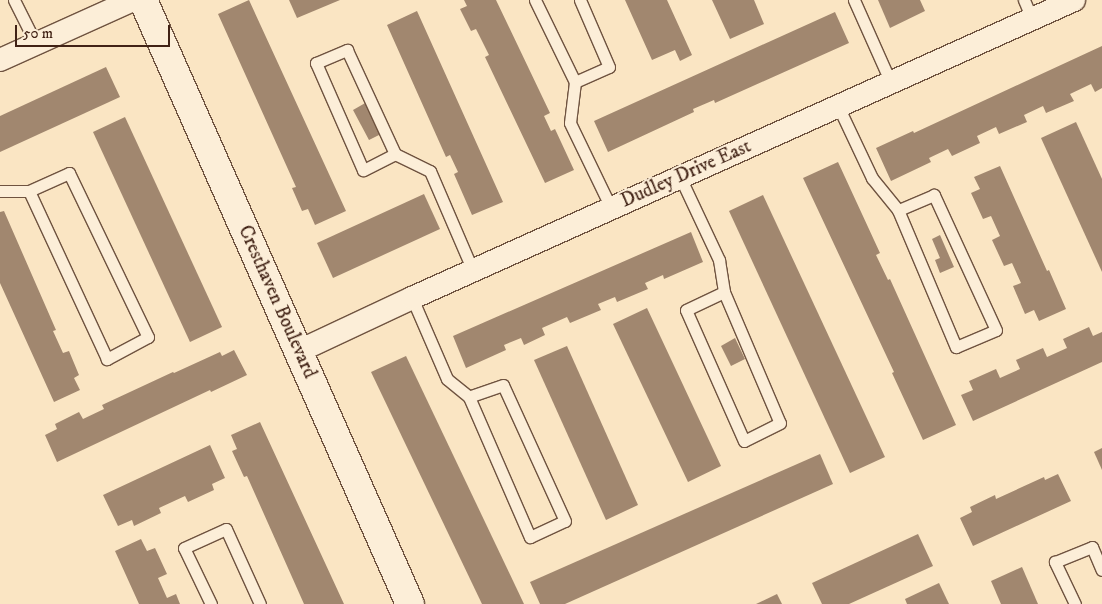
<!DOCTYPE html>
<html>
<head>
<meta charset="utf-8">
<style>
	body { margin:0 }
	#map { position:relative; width:1102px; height:604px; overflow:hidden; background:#fae5c3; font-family:"IM FELL DW Pica",serif }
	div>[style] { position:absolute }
	.building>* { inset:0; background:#a1876f }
	.roads { filter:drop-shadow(1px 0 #6f5340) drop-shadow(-1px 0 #6f5340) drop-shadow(0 1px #6f5340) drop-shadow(0 -1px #6f5340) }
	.service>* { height:11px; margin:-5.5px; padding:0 5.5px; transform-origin:5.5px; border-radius:5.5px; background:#fceed8 }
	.minor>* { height:22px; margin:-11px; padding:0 11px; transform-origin:11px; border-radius:11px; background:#fceed8 }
	.tertiary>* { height:28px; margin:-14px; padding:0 14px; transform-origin:14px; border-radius:14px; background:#fceed8 }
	span { translate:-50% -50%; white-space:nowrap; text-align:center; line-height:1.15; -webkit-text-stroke:4px #fceed8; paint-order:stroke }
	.street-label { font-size:19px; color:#412215 }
	.scale { position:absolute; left:15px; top:25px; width:155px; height:22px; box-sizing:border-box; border:2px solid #412215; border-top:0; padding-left:6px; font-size:15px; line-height:18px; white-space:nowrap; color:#412215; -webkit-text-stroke:4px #fceed8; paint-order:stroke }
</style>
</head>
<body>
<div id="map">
	<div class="building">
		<div style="clip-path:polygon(249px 0,346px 211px,315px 225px,308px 209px,302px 211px,292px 188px,296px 187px,218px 14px)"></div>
		<div style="clip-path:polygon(289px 0,340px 0,297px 18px)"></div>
		<div style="clip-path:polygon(464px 0,496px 0,550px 113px,544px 116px,551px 131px,555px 129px,574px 170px,545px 183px,485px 57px,489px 55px,476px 29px,471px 31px,460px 9px,467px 6px)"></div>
		<div style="clip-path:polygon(625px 0,667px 0,692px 55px,680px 61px,675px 50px,652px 60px)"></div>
		<div style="clip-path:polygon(712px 0,754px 0,764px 24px,730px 39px)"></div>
		<div style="clip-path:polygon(878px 0,920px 0,925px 11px,890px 28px)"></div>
		<div style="clip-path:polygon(417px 11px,503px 202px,472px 215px,454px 174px,458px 172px,450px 155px,446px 157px,387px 25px)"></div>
		<div style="clip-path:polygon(835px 12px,849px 43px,715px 103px,714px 100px,693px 109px,694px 112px,608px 152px,594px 121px)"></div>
		<div style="clip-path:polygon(1102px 46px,1102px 88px,1095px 92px,1091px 84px,1070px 94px,1074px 101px,1046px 113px,1043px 106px,1024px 115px,1027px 122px,999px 134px,996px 127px,977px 136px,980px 143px,952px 156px,948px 149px,929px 158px,931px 162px,891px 181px,876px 148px,913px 131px,914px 133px)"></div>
		<div style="clip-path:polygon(106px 67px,120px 97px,0 152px,0 116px)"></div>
		<div style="clip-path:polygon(367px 102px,383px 133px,369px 140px,353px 110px)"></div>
		<div style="clip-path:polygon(125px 117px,222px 327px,190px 342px,93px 132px)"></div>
		<div style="clip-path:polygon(1076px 122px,1102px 179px,1102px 272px,1041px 138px)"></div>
		<div style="clip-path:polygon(838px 162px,880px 253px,876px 255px,888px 280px,890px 279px,956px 425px,923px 440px,892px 373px,894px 372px,803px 178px)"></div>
		<div style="clip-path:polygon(1000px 166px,1047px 271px,1049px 270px,1066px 309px,1039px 321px,1034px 310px,1025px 314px,1013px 286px,1021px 283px,1012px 263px,1004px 266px,992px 240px,1000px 236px,991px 216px,983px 219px,971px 193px,980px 189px,974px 177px)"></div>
		<div style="clip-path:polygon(424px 194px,440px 229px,333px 278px,317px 243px)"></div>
		<div style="clip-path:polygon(763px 195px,885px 457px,850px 473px,729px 211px)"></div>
		<div style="clip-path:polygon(4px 211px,56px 330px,53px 331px,63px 353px,69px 351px,79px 375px,74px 378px,80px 390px,54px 402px,0 283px,0 212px)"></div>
		<div style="clip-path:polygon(691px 232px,703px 262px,664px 279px,663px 275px,645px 283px,648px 289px,617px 302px,615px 297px,598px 304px,601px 310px,570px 323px,567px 317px,542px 328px,545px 335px,524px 345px,521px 338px,504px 345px,506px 350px,466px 368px,453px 336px)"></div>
		<div style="clip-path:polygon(940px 235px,954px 267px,940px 273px,935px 260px,940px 258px,932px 239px)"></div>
		<div style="clip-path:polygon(647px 308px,721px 466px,688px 482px,613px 324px)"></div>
		<div style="clip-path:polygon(1089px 327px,1093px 336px,1102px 332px,1102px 362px,973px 421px,961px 395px,973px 390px,969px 381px,996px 369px,1000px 378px,1020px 369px,1016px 360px,1043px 348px,1047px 357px,1067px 348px,1063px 339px)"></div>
		<div style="clip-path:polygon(735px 338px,745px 359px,731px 366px,721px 346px)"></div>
		<div style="clip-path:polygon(567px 346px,638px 505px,606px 520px,534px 360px)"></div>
		<div style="clip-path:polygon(234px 350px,247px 375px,211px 392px,210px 390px,57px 462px,45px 435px,57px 429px,55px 424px,79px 412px,83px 419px,104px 409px,102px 405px,173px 372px,174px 373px,220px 352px,222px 356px)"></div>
		<div style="clip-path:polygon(406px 356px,524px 604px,482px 604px,371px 372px)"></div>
		<div style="clip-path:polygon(260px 422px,344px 604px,304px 604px,247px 476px,244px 477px,232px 451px,237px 449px,231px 435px)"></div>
		<div style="clip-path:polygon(210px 445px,225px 478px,212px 484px,214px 490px,188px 502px,185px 496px,159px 508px,161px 513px,134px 526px,132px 520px,118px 526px,103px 495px)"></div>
		<div style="clip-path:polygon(1102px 448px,1102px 470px,1094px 452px)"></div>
		<div style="clip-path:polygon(820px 454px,833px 484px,565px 604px,540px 604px,530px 582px)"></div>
		<div style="clip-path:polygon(1058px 474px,1071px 501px,973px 546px,960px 518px,972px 512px,970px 507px,995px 495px,996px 499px,1044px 477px,1045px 480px)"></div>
		<div style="clip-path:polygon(918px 534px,933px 566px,849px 604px,822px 604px,812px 583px)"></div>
		<div style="clip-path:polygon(141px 539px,147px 551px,155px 548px,167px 574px,158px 578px,167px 598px,176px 594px,180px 604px,139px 604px,115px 551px)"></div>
		<div style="clip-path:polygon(1022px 567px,1038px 604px,1001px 604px,991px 581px)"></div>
		<div style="clip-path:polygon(939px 583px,949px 604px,907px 604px,905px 599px)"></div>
		<div style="clip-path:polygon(777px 594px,782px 604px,756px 604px)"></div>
	</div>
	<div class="roads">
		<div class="service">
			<div style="left:14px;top:0;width:49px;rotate:63.4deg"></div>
			<div style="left:535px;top:0;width:91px;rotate:64deg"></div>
			<div style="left:575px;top:82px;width:41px;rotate:97deg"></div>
			<div style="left:570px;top:123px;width:94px;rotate:64.2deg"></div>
			<div style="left:854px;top:0;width:91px;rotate:66deg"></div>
			<div style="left:1024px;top:0;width:21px;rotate:67deg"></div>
			<div style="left:575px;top:82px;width:37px;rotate:-24deg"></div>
			<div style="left:609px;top:67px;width:73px;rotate:-113.4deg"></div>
			<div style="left:838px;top:106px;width:80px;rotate:64.7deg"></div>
			<div style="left:872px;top:178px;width:41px;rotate:50.9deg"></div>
			<div style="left:898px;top:210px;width:149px;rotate:67.1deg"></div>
			<div style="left:956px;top:347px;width:43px;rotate:-23deg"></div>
			<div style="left:996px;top:330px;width:149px;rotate:-114.7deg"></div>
			<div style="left:934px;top:195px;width:39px;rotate:157deg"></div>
			<div style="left:395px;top:154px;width:36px;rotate:153deg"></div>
			<div style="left:363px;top:170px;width:117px;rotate:-113.7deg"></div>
			<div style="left:316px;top:63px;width:34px;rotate:-23deg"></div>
			<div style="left:347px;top:50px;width:115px;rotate:65.2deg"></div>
			<div style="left:395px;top:154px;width:39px;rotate:26deg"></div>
			<div style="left:430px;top:171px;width:109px;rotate:66.7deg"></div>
			<div style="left:680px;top:177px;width:92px;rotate:64.8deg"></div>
			<div style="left:719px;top:260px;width:32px;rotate:81deg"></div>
			<div style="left:724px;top:292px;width:142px;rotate:66.9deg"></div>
			<div style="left:780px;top:423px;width:40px;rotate:153.4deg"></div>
			<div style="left:744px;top:441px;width:143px;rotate:-113.9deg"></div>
			<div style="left:686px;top:310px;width:42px;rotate:-25.3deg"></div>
			<div style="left:0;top:191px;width:29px"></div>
			<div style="left:29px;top:191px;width:44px;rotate:-24.2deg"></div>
			<div style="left:69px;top:173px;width:182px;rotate:64.3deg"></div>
			<div style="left:148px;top:337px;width:47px;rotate:151.8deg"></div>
			<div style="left:107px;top:359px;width:185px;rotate:-114.9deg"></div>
			<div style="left:412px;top:298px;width:88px;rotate:66.6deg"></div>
			<div style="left:447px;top:379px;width:28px;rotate:39deg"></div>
			<div style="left:469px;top:397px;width:153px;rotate:66.5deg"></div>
			<div style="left:530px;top:537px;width:38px;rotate:-25deg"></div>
			<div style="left:565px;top:521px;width:149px;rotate:-114.5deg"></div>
			<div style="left:503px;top:385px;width:36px;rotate:161deg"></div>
			<div style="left:211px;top:604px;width:62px;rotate:-115.7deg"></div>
			<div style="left:184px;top:548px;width:46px;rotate:-24.3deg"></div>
			<div style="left:226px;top:529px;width:82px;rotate:65.6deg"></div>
			<div style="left:1075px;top:604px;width:47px;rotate:-115.5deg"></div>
			<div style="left:1055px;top:562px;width:40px;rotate:-22deg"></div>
			<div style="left:1092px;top:547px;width:25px;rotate:67deg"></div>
		</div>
		<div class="minor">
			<div style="left:0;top:60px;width:146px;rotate:-24.3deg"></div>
			<div style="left:299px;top:351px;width:125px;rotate:-25.1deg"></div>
			<div style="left:412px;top:298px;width:726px;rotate:-24.23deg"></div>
		</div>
		<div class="tertiary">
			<div style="left:143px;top:0;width:660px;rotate:66.15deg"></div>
		</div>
	</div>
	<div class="street-label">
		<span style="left:686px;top:174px;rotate:-24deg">Dudley Drive East</span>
		<span style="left:277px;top:302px;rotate:66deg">Cresthaven Boulevard</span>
	</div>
	<div class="scale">50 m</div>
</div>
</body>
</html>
